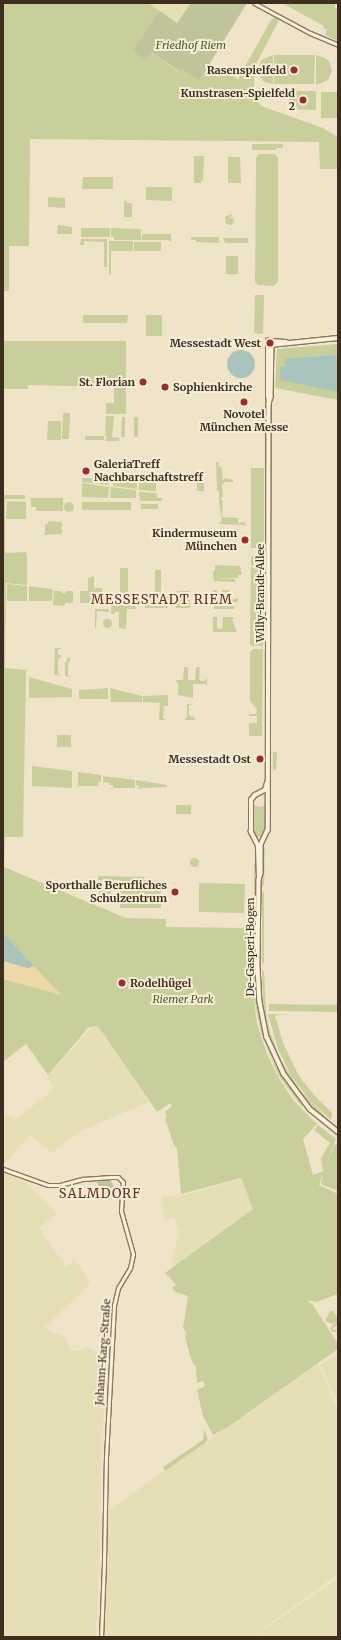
<!DOCTYPE html>
<html>
<head>
<meta charset="utf-8">
<style>
	body { margin:0 }
	#map { position:relative; width:341px; height:1640px; overflow:hidden; background:#f0e4c8; font-family:Merriweather,serif }
	div>[style] { position:absolute }
	.farmland>* { inset:0; background:#e6deb5 }
	.green>* { inset:0; background:#c9cf9b }
	.round { border-radius:50% }
	.sand>* { inset:0; background:#ecd9a5 }
	.cemetery>* { inset:0; background:#bfc49a }
	.water>* { inset:0; background:#a9c4bc }
	.roads { filter:drop-shadow(1px 0 #8d765c) drop-shadow(-1px 0 #8d765c) drop-shadow(0 1px #8d765c) drop-shadow(0 -1px #8d765c) }
	.tertiary>* { height:3px; margin:-1.5px; padding:0 1.5px; transform-origin:1.5px; border-radius:1.5px; background:#faf1dc }
	.secondary>* { height:3.5px; margin:-1.75px; padding:0 1.75px; transform-origin:1.75px; border-radius:1.75px; background:#faf1dc }
	.dots>* { width:11px; height:11px; translate:-50% -50%; box-sizing:border-box; border:2px solid #f7eed8; border-radius:50% }
	span { translate:-50% -50%; white-space:nowrap; text-align:center; line-height:1.15; -webkit-text-stroke:4px #f7eed8; paint-order:stroke }
	.park-label { font-size:11px; color:#4d5a26; font-style:italic }
	.poi-label { font-size:11px; color:#3d2e20; font-weight:700 }
	.right { translate:-100% -50%; text-align:right }
	.left { translate:0 -50%; text-align:left }
	.street-label { font-size:11px; color:#3d2e20 }
	.quarter-label { font-size:13px; color:#6b2e1e; letter-spacing:1px }
	.frame { position:absolute; inset:0; border:4px solid #3d2e20; pointer-events:none }
</style>
</head>
<body>
<div id="map">
	<div class="farmland">
		<div style="clip-path:polygon(148px 3px,191px 3px,177px 23px)"></div>
		<div style="clip-path:polygon(93px 1026px,99px 1026px,149px 1102px,83px 1130px,51px 1153px,31px 1135px,3px 1165px,3px 1111px,15px 1120px,54px 1089px,47px 1077px)"></div>
		<div style="clip-path:polygon(3px 1173px,25px 1181px,57px 1214px,39px 1228px,66px 1267px,75px 1260px,90px 1282px,87px 1287px,44px 1328px,67px 1338px,68px 1345px,71px 1350px,81px 1351px,87px 1347px,107px 1358px,101px 1456px,100px 1548px,96px 1637px,3px 1637px)"></div>
		<div style="clip-path:polygon(241px 1179px,253px 1209px,175px 1266px,171px 1259px,180px 1231px,174px 1217px,164px 1220px,162px 1197px,181px 1196px)"></div>
		<div style="clip-path:polygon(338px 1354px,338px 1403px,321px 1365px)"></div>
		<div style="clip-path:polygon(318px 1364px,338px 1412px,338px 1574px,256px 1634px,255px 1637px,103px 1637px,107px 1511px)"></div>
		<div style="clip-path:polygon(338px 1579px,338px 1637px,257px 1637px,257px 1634px)"></div>
	</div>
	<div class="green">
		<div style="clip-path:polygon(3px 3px,148px 3px,160px 11px,132px 50px,145px 59px,152px 52px,179px 72px,182px 69px,199px 81px,209px 63px,238px 79px,271px 20px,275px 17px,279px 20px,254px 68px,254px 90px,259px 92px,280px 92px,280px 98px,257px 98px,261px 106px,323px 128px,338px 137px,338px 169px,320px 169px,319px 142px,30px 139px,29px 246px,9px 246px,9px 291px,3px 291px)"></div>
		<div style="clip-path:polygon(282px 3px,335px 3px,335px 8px,338px 8px,338px 41px,325px 35px,327px 30px,323px 28px,324px 26px)"></div>
		<div style="clip-path:polygon(273px 55px,273px 84px,264px 82px,261px 78px,258px 69px,261px 60px)"></div>
		<div style="clip-path:polygon(274px 55px,315px 55px,314px 84px,274px 84px)"></div>
		<div style="clip-path:polygon(316px 55px,325px 58px,329px 61px,332px 71px,328px 80px,316px 85px)"></div>
		<div style="clip-path:polygon(289px 91px,316px 91px,316px 110px,289px 109px)"></div>
		<div style="clip-path:polygon(321px 92px,338px 92px,338px 118px,321px 118px)"></div>
		<div style="clip-path:polygon(252px 144px,283px 144px,283px 148px,276px 148px,276px 150px,252px 150px)"></div>
		<div style="clip-path:polygon(259px 154px,275px 154px,278px 158px,278px 165px,276px 166px,278px 166px,278px 282px,274px 286px,258px 285px,255px 282px,256px 158px)"></div>
		<div style="clip-path:polygon(194px 156px,197px 156px,197px 160px,198px 156px,204px 156px,203px 183px,201px 179px,201px 183px,194px 183px,194px 176px,196px 176px,194px 176px)"></div>
		<div style="clip-path:polygon(228px 157px,240px 157px,241px 183px,228px 183px)"></div>
		<div style="clip-path:polygon(83px 177px,113px 177px,113px 189px,82px 189px)"></div>
		<div style="clip-path:polygon(146px 187px,172px 187px,172px 201px,146px 200px)"></div>
		<div style="clip-path:polygon(48px 197px,65px 198px,65px 208px,48px 207px)"></div>
		<div style="clip-path:polygon(124px 201px,127px 201px,127px 203px,132px 203px,132px 217px,124px 217px)"></div>
		<div style="clip-path:polygon(231px 214px,232px 216px,228px 218px,233px 218px,234px 222px,231px 225px,226px 224px,225px 217px)"></div>
		<div style="clip-path:polygon(58px 225px,72px 227px,72px 234px,57px 234px)"></div>
		<div style="clip-path:polygon(81px 228px,110px 228px,110px 237px,81px 237px)"></div>
		<div style="clip-path:polygon(111px 228px,141px 229px,141px 240px,114px 240px,114px 237px,111px 237px)"></div>
		<div style="clip-path:polygon(142px 234px,171px 234px,171px 242px,168px 240px,142px 240px)"></div>
		<div style="clip-path:polygon(191px 237px,219px 237px,219px 243px,196px 242px,196px 240px,191px 240px)"></div>
		<div style="clip-path:polygon(223px 238px,248px 238px,248px 243px,225px 243px)"></div>
		<div style="clip-path:polygon(81px 239px,107px 239px,107px 267px,104px 267px,104px 242px,84px 241px,84px 245px,80px 245px)"></div>
		<div style="clip-path:polygon(109px 241px,133px 241px,133px 251px,111px 251px,111px 274px,109px 274px)"></div>
		<div style="clip-path:polygon(134px 242px,161px 242px,161px 251px,134px 251px)"></div>
		<div style="clip-path:polygon(226px 256px,238px 256px,238px 274px,226px 274px)"></div>
		<div style="clip-path:polygon(255px 295px,264px 295px,263px 334px,254px 333px)"></div>
		<div style="clip-path:polygon(83px 315px,128px 315px,127px 323px,83px 323px)"></div>
		<div style="clip-path:polygon(146px 315px,162px 315px,162px 336px,146px 336px)"></div>
		<div style="clip-path:polygon(3px 341px,126px 341px,126px 414px,106px 414px,106px 403px,114px 403px,114px 387px,28px 385px,28px 389px,3px 389px)"></div>
		<div style="clip-path:polygon(338px 344px,338px 400px,275px 388px,277px 349px)"></div>
		<div style="clip-path:polygon(63px 413px,70px 413px,69px 439px,62px 439px)"></div>
		<div style="clip-path:polygon(106px 416px,114px 416px,112px 437px,119px 438px,119px 441px,105px 441px,107px 436px,105px 436px)"></div>
		<div style="clip-path:polygon(122px 417px,125px 417px,125px 437px,121px 437px)"></div>
		<div style="clip-path:polygon(134px 417px,138px 417px,138px 437px,134px 437px)"></div>
		<div style="clip-path:polygon(48px 421px,61px 421px,61px 440px,47px 440px)"></div>
		<div style="clip-path:polygon(85px 436px,104px 436px,104px 440px,85px 440px)"></div>
		<div style="clip-path:polygon(216px 462px,219px 462px,218px 465px,222px 468px,223px 480px,225px 478px,233px 480px,233px 482px,225px 482px,222px 485px,223px 496px,220px 499px,223px 501px,222px 517px,238px 518px,238px 523px,245px 522px,246px 525px,219px 524px,222px 520px,219px 503px,219px 491px,217px 491px)"></div>
		<div style="clip-path:polygon(251px 468px,264px 468px,264px 548px,251px 548px)"></div>
		<div style="clip-path:polygon(197px 477px,204px 477px,204px 491px,197px 491px)"></div>
		<div style="clip-path:polygon(82px 478px,109px 478px,109px 485px,82px 482px)"></div>
		<div style="clip-path:polygon(113px 478px,137px 478px,137px 489px,113px 486px)"></div>
		<div style="clip-path:polygon(139px 479px,156px 479px,156px 491px,139px 490px)"></div>
		<div style="clip-path:polygon(82px 483px,109px 487px,108px 498px,82px 497px)"></div>
		<div style="clip-path:polygon(111px 487px,136px 490px,136px 498px,110px 498px)"></div>
		<div style="clip-path:polygon(139px 492px,157px 493px,157px 498px,162px 498px,162px 501px,140px 501px)"></div>
		<div style="clip-path:polygon(3px 495px,25px 495px,25px 499px,5px 499px,5px 550px,6px 553px,26px 552px,27px 556px,27px 585px,6px 583px,5px 668px,26px 670px,23px 837px,5px 837px,4px 867px,126px 918px,166px 919px,166px 927px,252px 928px,252px 981px,257px 1024px,267px 1054px,277px 1075px,294px 1101px,317px 1124px,303px 1139px,313px 1175px,323px 1171px,321px 1158px,330px 1143px,314px 1130px,318px 1125px,336px 1139px,326px 1164px,335px 1144px,338px 1145px,338px 1191px,321px 1184px,323px 1174px,319px 1185px,338px 1194px,338px 1294px,316px 1302px,307px 1300px,313px 1305px,338px 1344px,338px 1349px,225px 1429px,213px 1435px,203px 1416px,197px 1390px,205px 1386px,203px 1381px,197px 1383px,196px 1367px,192px 1362px,185px 1337px,186px 1332px,183px 1328px,188px 1296px,176px 1292px,172px 1288px,176px 1285px,165px 1273px,253px 1209px,241px 1178px,181px 1194px,177px 1148px,174px 1145px,165px 1118px,167px 1116px,165px 1112px,172px 1106px,170px 1103px,157px 1112px,98px 1026px,89px 1027px,48px 1075px,26px 1044px,3px 1062px)"></div>
		<div style="clip-path:polygon(31px 498px,63px 498px,63px 511px,36px 511px,36px 507px,31px 507px)"></div>
		<div style="clip-path:polygon(7px 501px,26px 502px,26px 519px,6px 519px)"></div>
		<div class="round" style="left:64px;top:502px;width:10px;height:10px"></div>
		<div style="clip-path:polygon(82px 502px,131px 502px,131px 510px,107px 510px,105px 506px,107px 510px,88px 510px,86px 508px,87px 510px,82px 510px)"></div>
		<div style="clip-path:polygon(141px 504px,158px 504px,158px 509px,141px 509px)"></div>
		<div style="clip-path:polygon(48px 521px,62px 522px,62px 534px,45px 535px,45px 524px,48px 524px)"></div>
		<div style="clip-path:polygon(253px 555px,264px 556px,263px 646px,252px 646px,250px 644px,251px 558px)"></div>
		<div style="clip-path:polygon(215px 565px,240px 566px,242px 575px,238px 575px,238px 578px,215px 578px,235px 579px,235px 582px,214px 581px,213px 571px,215px 571px)"></div>
		<div style="clip-path:polygon(120px 568px,128px 568px,128px 594px,136px 594px,136px 609px,127px 609px,126px 629px,119px 628px,119px 612px,115px 612px,114px 614px,111px 614px,112px 594px,120px 595px,120px 583px,122px 583px,120px 582px)"></div>
		<div style="clip-path:polygon(155px 570px,161px 570px,161px 595px,169px 596px,168px 608px,145px 608px,145px 597px,155px 598px)"></div>
		<div style="clip-path:polygon(94px 576px,94px 592px,95px 588px,102px 588px,103px 596px,105px 597px,104px 601px,102px 603px,80px 603px,80px 591px,88px 591px,88px 578px)"></div>
		<div style="clip-path:polygon(7px 584px,27px 586px,27px 601px,7px 601px)"></div>
		<div style="clip-path:polygon(29px 586px,53px 589px,52px 601px,29px 601px)"></div>
		<div style="clip-path:polygon(213px 590px,217px 590px,217px 602px,222px 602px,222px 590px,229px 590px,232px 597px,230px 600px,238px 598px,238px 601px,232px 604px,214px 603px)"></div>
		<div style="clip-path:polygon(54px 591px,60px 591px,64px 594px,67px 591px,73px 591px,73px 603px,65px 603px,65px 606px,53px 605px)"></div>
		<div style="clip-path:polygon(177px 591px,190px 591px,190px 608px,176px 608px)"></div>
		<div style="clip-path:polygon(214px 605px,234px 606px,234px 609px,214px 609px)"></div>
		<div style="clip-path:polygon(95px 609px,109px 609px,109px 612px,97px 611px,96px 628px,95px 628px)"></div>
		<div style="clip-path:polygon(213px 617px,217px 617px,217px 628px,221px 629px,222px 628px,223px 617px,233px 617px,234px 619px,232px 619px,237px 632px,213px 632px)"></div>
		<div class="round" style="left:102.5px;top:618.5px;width:9px;height:9px"></div>
		<div style="clip-path:polygon(55px 648px,62px 648px,58px 650px,58px 655px,61px 655px,61px 658px,58px 658px,58px 674px,61px 676px,54px 674px)"></div>
		<div style="clip-path:polygon(253px 649px,263px 649px,262px 736px,249px 736px,249px 723px,257px 723px,257px 716px,249px 716px,249px 714px,256px 714px,257px 709px,250px 701px,250px 652px)"></div>
		<div style="clip-path:polygon(264px 649px,265px 654px,264px 735px)"></div>
		<div style="clip-path:polygon(67px 658px,70px 658px,70px 662px,68px 662px,68px 675px,72px 677px,65px 676px,65px 662px,67px 662px)"></div>
		<div style="clip-path:polygon(184px 667px,188px 667px,188px 680px,195px 680px,196px 667px,200px 667px,199px 679px,201px 681px,205px 681px,207px 676px,207px 686px,206px 684px,193px 684px,193px 698px,178px 695px,178px 683px,176px 682px,176px 680px,183px 680px)"></div>
		<div style="clip-path:polygon(29px 677px,72px 689px,72px 697px,29px 698px)"></div>
		<div style="clip-path:polygon(108px 688px,108px 699px,79px 699px,79px 690px)"></div>
		<div style="clip-path:polygon(110px 688px,142px 696px,142px 702px,111px 702px)"></div>
		<div style="clip-path:polygon(168px 695px,168px 706px,164px 706px,163px 718px,167px 720px,159px 720px,160px 703px,143px 702px,143px 696px)"></div>
		<div style="clip-path:polygon(187px 704px,194px 704px,189px 705px,189px 716px,194px 717px,195px 720px,185px 720px,185px 718px,187px 718px)"></div>
		<div style="clip-path:polygon(57px 735px,71px 735px,71px 747px,57px 747px)"></div>
		<div style="clip-path:polygon(273px 751px,277px 753px,276px 770px,273px 770px)"></div>
		<div style="clip-path:polygon(32px 766px,72px 771px,72px 788px,32px 786px)"></div>
		<div style="clip-path:polygon(78px 772px,101px 775px,101px 782px,98px 782px,98px 786px,78px 786px)"></div>
		<div style="clip-path:polygon(103px 776px,135px 780px,135px 788px,113px 788px,113px 785px,109px 785px,110px 783px,104px 782px,104px 786px)"></div>
		<div style="clip-path:polygon(136px 780px,167px 785px,167px 787px,143px 788px,142px 785px,142px 789px,137px 788px,140px 786px,136px 785px)"></div>
		<div style="clip-path:polygon(253px 802px,256px 806px,260px 807px,263px 806px,266px 802px,266px 833px,261px 837px,257px 837px,253px 833px)"></div>
		<div style="clip-path:polygon(176px 805px,191px 805px,191px 814px,176px 814px)"></div>
		<div style="clip-path:polygon(263px 848px,265px 848px,264px 886px,262px 885px)"></div>
		<div class="round" style="left:189.5px;top:857.5px;width:9px;height:9px"></div>
		<div style="clip-path:polygon(254px 864px,256px 864px,255px 919px,254px 919px)"></div>
		<div style="clip-path:polygon(98px 876px,144px 877px,144px 880px,161px 881px,161px 908px,120px 908px,120px 880px,98px 880px)"></div>
		<div style="clip-path:polygon(99px 881px,111px 881px,111px 900px,99px 900px)"></div>
		<div style="clip-path:polygon(199px 883px,245px 884px,244px 913px,199px 912px)"></div>
		<div style="clip-path:polygon(264px 892px,264px 964px,262px 962px,262px 893px)"></div>
		<div style="clip-path:polygon(253px 930px,256px 931px,257px 998px,263px 1031px,273px 1061px,284px 1080px,302px 1104px,302px 1107px,278px 1075px,261px 1032px,254px 998px)"></div>
		<div style="clip-path:polygon(264px 970px,266px 1013px,270px 1032px,280px 1058px,300px 1090px,331px 1122px,323px 1118px,303px 1098px,287px 1075px,274px 1050px,268px 1032px,263px 1003px,262px 971px)"></div>
		<div style="clip-path:polygon(269px 1004px,338px 1005px,338px 1012px,269px 1011px)"></div>
		<div style="clip-path:polygon(268px 1014px,289px 1014px,275px 1015px,283px 1043px,299px 1076px,314px 1095px,332px 1113px,331px 1120px,309px 1099px,292px 1077px,278px 1049px)"></div>
		<div style="clip-path:polygon(330px 1311px,333px 1311px,338px 1318px,338px 1324px,332px 1329px,335px 1330px,338px 1329px,336px 1332px,332px 1332px,330px 1328px,336px 1322px,332px 1324px,325px 1321px)"></div>
		<div style="clip-path:polygon(204px 1429px,208px 1439px,205px 1443px,165px 1471px,163px 1467px,203px 1440px)"></div>
	</div>
	<div class="sand">
		<div style="clip-path:polygon(3px 961px,28px 968px,34px 966px,61px 995px,3px 979px)"></div>
	</div>
	<div class="cemetery">
		<div style="clip-path:polygon(191px 3px,247px 3px,199px 81px,182px 69px,180px 72px,152px 52px,145px 60px,132px 50px,160px 11px,177px 23px)"></div>
		<div style="clip-path:polygon(108px 1179px,111px 1181px,114px 1187px,101px 1193px,96px 1180px)"></div>
	</div>
	<div class="water">
		<div class="round" style="left:227px;top:350px;width:28px;height:28px"></div>
		<div style="clip-path:polygon(334px 355px,338px 358px,338px 392px,280px 380px,280px 367px,285px 367px,285px 359px)"></div>
		<div style="clip-path:polygon(3px 933px,13px 944px,34px 966px,28px 968px,3px 961px)"></div>
	</div>
	<div class="roads">
		<div class="tertiary">
			<div style="left:254px;top:3px;width:64px;rotate:28.2deg"></div>
			<div style="left:310px;top:33px;width:30px;rotate:23deg"></div>
			<div style="left:3px;top:1169px;width:48px;rotate:19.6deg"></div>
			<div style="left:48px;top:1185px;width:12px"></div>
			<div style="left:60px;top:1185px;width:24px;rotate:-15deg"></div>
			<div style="left:83px;top:1179px;width:28px;rotate:-4deg"></div>
			<div style="left:111px;top:1177px;width:7px"></div>
			<div style="left:118px;top:1177px;width:7px;rotate:45deg"></div>
			<div style="left:123px;top:1182px;width:29px;rotate:94deg"></div>
			<div style="left:121px;top:1211px;width:45px;rotate:74.4deg"></div>
			<div style="left:133px;top:1254px;width:14px;rotate:102deg"></div>
			<div style="left:130px;top:1268px;width:23px;rotate:121deg"></div>
			<div style="left:118px;top:1288px;width:17px;rotate:103deg"></div>
			<div style="left:114px;top:1305px;width:151px;rotate:93deg"></div>
			<div style="left:106px;top:1456px;width:107px;rotate:91.1deg"></div>
			<div style="left:104px;top:1563px;width:74px;rotate:92.3deg"></div>
		</div>
		<div class="secondary">
			<div style="left:272px;top:341px;width:56px;rotate:91deg"></div>
			<div style="left:271px;top:397px;width:7px;rotate:106deg"></div>
			<div style="left:269px;top:404px;width:426px;rotate:90.1deg"></div>
			<div style="left:268px;top:830px;width:17px;rotate:115deg"></div>
			<div style="left:261px;top:845px;width:28px;rotate:90deg"></div>
			<div style="left:261px;top:873px;width:7px;rotate:106deg"></div>
			<div style="left:259px;top:880px;width:87px;rotate:90.7deg"></div>
			<div style="left:258px;top:967px;width:35px;rotate:87deg"></div>
			<div style="left:260px;top:1002px;width:36px;rotate:79deg"></div>
			<div style="left:267px;top:1037px;width:41px;rotate:65.3deg"></div>
			<div style="left:284px;top:1074px;width:44px;rotate:53.4deg"></div>
			<div style="left:310px;top:1109px;width:36px;rotate:39deg"></div>
			<div style="left:270px;top:345px;width:68px;rotate:-5.9deg"></div>
			<div style="left:269px;top:403px;width:7px;rotate:-98deg"></div>
			<div style="left:268px;top:396px;width:55px;rotate:-90deg"></div>
			<div style="left:268px;top:341px;width:18px;rotate:3deg"></div>
			<div style="left:259px;top:878px;width:32px;rotate:-92deg"></div>
			<div style="left:258px;top:846px;width:16px;rotate:-117deg"></div>
			<div style="left:251px;top:832px;width:32px;rotate:-90deg"></div>
			<div style="left:251px;top:800px;width:6px;rotate:-51deg"></div>
			<div style="left:255px;top:795px;width:11px;rotate:-27deg"></div>
			<div style="left:265px;top:790px;width:7px;rotate:-74deg"></div>
		</div>
	</div>
	<div class="dots">
		<div style="left:294px;top:70px;background:#9e2a2b"></div>
		<div style="left:303px;top:100px;background:#9e2a2b"></div>
		<div style="left:270px;top:343px;background:#9e2a2b"></div>
		<div style="left:143px;top:382px;background:#9e2a2b"></div>
		<div style="left:165px;top:387px;background:#9e2a2b"></div>
		<div style="left:244px;top:402px;background:#9e2a2b"></div>
		<div style="left:86px;top:471px;background:#9e2a2b"></div>
		<div style="left:245px;top:540px;background:#9e2a2b"></div>
		<div style="left:260px;top:759px;background:#9e2a2b"></div>
		<div style="left:175px;top:892px;background:#9e2a2b"></div>
		<div style="left:122px;top:983px;background:#9e2a2b"></div>
	</div>
	<div class="park-label">
		<span style="left:191px;top:45px">Friedhof Riem</span>
		<span style="left:183px;top:999px">Riemer Park</span>
	</div>
	<div class="poi-label">
		<span class="right" style="left:286px;top:70px">Rasenspielfeld</span>
		<span class="right" style="left:295px;top:100px">Kunstrasen-Spielfeld<br>2</span>
		<span class="right" style="left:261px;top:343px">Messestadt West</span>
		<span class="right" style="left:135px;top:382px">St. Florian</span>
		<span class="left" style="left:173px;top:387px">Sophienkirche</span>
		<span style="left:244px;top:421px">Novotel<br>München Messe</span>
		<span class="left" style="left:94px;top:471px">GaleriaTreff<br>Nachbarschaftstreff</span>
		<span class="right" style="left:237px;top:540px">Kindermuseum<br>München</span>
		<span class="right" style="left:251px;top:759px">Messestadt Ost</span>
		<span class="right" style="left:167px;top:892px">Sporthalle Berufliches<br>Schulzentrum</span>
		<span class="left" style="left:130px;top:983px">Rodelhügel</span>
	</div>
	<div class="street-label">
		<span style="left:260px;top:593px;rotate:-90deg">Willy-Brandt-Allee</span>
		<span style="left:250px;top:947px;rotate:-90deg">De-Gasperi-Bogen</span>
		<span style="left:103px;top:1352px;rotate:-86deg">Johann-Karg-Straße</span>
	</div>
	<div class="quarter-label">
		<span style="left:162px;top:600px">MESSESTADT RIEM</span>
		<span style="left:100px;top:1194px">SALMDORF</span>
	</div>
	<div class="frame"></div>
</div>
</body>
</html>
